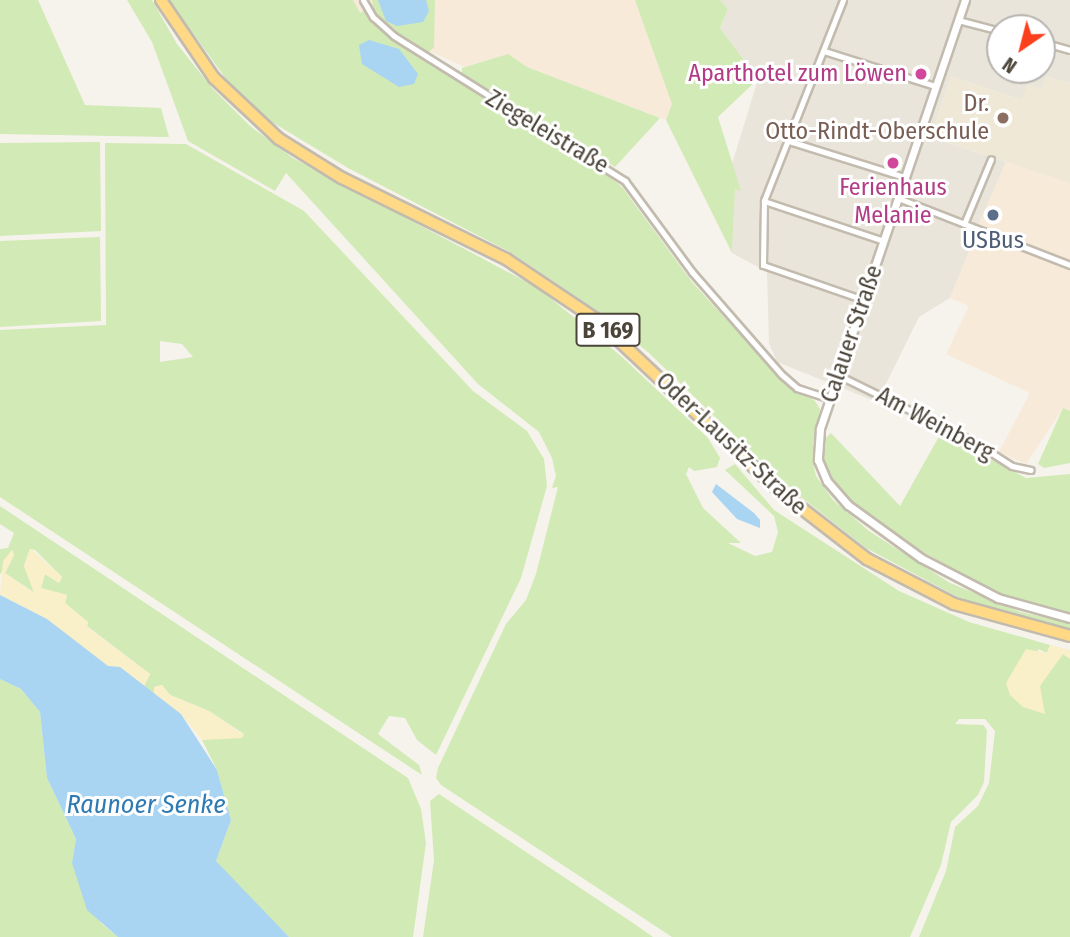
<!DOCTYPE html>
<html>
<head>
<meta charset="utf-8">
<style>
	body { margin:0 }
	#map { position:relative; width:1070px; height:937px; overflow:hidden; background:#f6f3ec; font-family:"Fira Sans Condensed",sans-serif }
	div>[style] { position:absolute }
	.residential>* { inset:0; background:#eae5da }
	.commercial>* { inset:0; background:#f7ead8 }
	.education>* { inset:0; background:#efe8d6 }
	.green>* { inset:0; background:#d2eab5 }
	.sand>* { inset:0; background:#f9efc9 }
	.water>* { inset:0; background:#a9d4f2 }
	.roads { filter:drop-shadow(2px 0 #c2bbae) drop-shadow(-2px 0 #c2bbae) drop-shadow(0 2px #c2bbae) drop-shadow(0 -2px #c2bbae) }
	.minor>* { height:5px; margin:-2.5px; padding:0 2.5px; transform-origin:2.5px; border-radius:2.5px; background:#fff }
	.tertiary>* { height:7px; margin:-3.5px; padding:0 3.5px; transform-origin:3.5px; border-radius:3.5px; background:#fff }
	.trunk>* { height:10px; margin:-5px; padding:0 5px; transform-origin:5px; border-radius:5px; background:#ffd985 }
	.dots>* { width:19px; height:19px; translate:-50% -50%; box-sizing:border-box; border:4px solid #fff; border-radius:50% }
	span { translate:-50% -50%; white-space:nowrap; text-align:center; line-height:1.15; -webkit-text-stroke:6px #fff; paint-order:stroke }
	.shield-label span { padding:2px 5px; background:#fff; border:2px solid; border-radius:5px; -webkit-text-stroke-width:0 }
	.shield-label { font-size:23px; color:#4b4439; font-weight:700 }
	.hotel-label { font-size:24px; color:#b23c85 }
	.right { translate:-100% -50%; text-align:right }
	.education-label { font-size:24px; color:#785e54 }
	.street-label { font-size:24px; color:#4b4439 }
	.service-label { font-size:24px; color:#4e5e75 }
	.water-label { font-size:26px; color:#2e7ab2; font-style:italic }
	.north { position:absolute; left:986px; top:14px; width:70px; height:70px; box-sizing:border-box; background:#fff; border:2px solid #b7b4b0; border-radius:50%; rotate:215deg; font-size:19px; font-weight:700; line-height:28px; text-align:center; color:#4b4439 }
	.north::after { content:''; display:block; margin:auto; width:24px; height:32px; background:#fc3f1d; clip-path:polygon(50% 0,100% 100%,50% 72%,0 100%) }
</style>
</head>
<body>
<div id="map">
	<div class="residential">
		<div style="clip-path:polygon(evenodd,720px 0,1070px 0,1070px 83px,1047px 77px,1041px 89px,1021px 100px,951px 76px,931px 137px,1006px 162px,950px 298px,919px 317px,877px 402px,777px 362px,769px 343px,767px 272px,732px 253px,735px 188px,740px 190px,732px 164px,758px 79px,720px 28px,728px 9px,720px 0,1000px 28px,1042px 28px,1042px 70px,1000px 70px,1000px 28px)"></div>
	</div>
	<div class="commercial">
		<div style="clip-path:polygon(181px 0,650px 0,672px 104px,666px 120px,527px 67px,508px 54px,465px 67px,394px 36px,367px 9px,359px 13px)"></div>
		<div style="clip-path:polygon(1006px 162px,1070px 183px,1070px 260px,978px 225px)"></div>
		<div style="clip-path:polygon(977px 233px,1070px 269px,1070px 411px,1063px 408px,1026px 464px,999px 452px,1030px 393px,946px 354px,969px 306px,950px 298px)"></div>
	</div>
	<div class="education">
		<div style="clip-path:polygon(951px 76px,1021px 100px,1028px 84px,1041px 89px,1046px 77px,1070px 83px,1070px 183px,931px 137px)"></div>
	</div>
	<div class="green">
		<div style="clip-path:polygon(0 0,38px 0,85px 105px,161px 108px,169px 137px,0 134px)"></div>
		<div style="clip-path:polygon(127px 0,152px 0,177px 44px,212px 88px,250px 126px,293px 158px,538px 288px,622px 357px,708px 438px,720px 458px,717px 467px,694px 471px,689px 467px,686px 474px,703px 508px,741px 543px,728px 543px,755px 556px,772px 552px,778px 532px,774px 516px,725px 470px,735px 464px,774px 510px,899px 591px,969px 622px,1050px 645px,1047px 653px,1038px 649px,1040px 700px,1040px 686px,1054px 662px,1063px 653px,1070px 659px,1070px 937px,919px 937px,946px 871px,955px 827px,978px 806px,989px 783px,995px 731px,985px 719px,959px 719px,955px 724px,983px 725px,987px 730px,984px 782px,978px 795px,951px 822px,941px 865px,910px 937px,672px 937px,441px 785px,436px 778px,438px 768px,506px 624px,526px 600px,536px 574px,558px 487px,552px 488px,556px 476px,552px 458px,539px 432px,478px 384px,286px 173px,275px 191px,188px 141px,152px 42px)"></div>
		<div style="clip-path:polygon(169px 0,353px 0,360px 13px,373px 5px,372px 0,435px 0,434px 47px,427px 54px,592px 162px,622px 187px,692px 282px,777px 375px,815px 401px,820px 409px,813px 462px,816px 476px,833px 500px,869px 531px,950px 583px,1021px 612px,1070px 623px,1070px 629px,1005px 615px,958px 597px,866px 548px,782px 482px,649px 353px,599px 312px,510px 252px,348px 168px,267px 119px,229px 83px)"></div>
		<div style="clip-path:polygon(635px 0,720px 0,728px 9px,720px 28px,758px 79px,718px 117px,741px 191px,735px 189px,732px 253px,666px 120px,672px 104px)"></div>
		<div style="clip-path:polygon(508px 54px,527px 67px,660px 118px,615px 167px,462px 76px,462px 68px)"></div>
		<div style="clip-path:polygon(100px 142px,101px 231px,0 236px,0 143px)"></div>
		<div style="clip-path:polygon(evenodd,105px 143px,186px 144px,304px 211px,473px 391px,527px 431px,544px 459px,547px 486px,521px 578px,436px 755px,417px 740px,405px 718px,389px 716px,378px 734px,419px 765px,422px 775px,0 497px,0 330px,106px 325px,105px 143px,160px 341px,182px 344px,193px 357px,160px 362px,160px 341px)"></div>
		<div style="clip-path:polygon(100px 237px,101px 321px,0 327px,0 241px)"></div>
		<div style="clip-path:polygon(1063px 408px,1070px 411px,1070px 463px,1044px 468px,1038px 464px)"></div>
		<div style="clip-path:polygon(831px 433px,900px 506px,941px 433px,1026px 478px,1070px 474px,1070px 614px,1037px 608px,998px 594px,891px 534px,841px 493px,825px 471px,822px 442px)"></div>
		<div style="clip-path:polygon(0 506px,408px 778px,421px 809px,426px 843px,413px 937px,289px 937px,229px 878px,216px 861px,231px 820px,217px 770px,202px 740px,244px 734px,209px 711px,170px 695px,162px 685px,154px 687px,154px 694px,144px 686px,150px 674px,87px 626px,88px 622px,65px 603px,67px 595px,41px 588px,45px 574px,59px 583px,62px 577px,35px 550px,30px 549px,24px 566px,35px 593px,5px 573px,14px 555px,12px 550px,0 575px,0 549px,8px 548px,14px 533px,0 524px)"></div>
		<div style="clip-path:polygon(0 679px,21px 689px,40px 712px,47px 778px,76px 839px,72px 863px,101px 923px,118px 937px,0 937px)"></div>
		<div style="clip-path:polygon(439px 794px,633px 923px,653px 937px,423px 937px,434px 860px,430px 801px)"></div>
	</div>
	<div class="sand">
		<div style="clip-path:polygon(30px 548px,62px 577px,59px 583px,45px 574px,41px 588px,67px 595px,65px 603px,88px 622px,87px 627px,150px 674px,144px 686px,120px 667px,108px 666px,80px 647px,47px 619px,0 595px,3px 561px,12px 550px,14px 555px,5px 573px,34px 593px,24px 566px)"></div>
		<div style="clip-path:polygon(1050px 645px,1070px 650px,1070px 659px,1063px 654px,1040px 686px,1045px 714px,1023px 707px,1010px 695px,1006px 683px,1026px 649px,1047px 653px)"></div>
		<div style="clip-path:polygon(162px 685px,170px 695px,209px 711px,244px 735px,242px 738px,202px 740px,181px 714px,154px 694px,154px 687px)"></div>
	</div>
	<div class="water">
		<div style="clip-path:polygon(378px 0,426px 0,429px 11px,423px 22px,397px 26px,386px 21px)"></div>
		<div style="clip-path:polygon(369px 40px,399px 49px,418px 74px,414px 84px,399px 87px,362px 64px,359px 45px)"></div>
		<div style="clip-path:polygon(716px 484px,754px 513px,760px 520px,760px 528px,737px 519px,712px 492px)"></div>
		<div style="clip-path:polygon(0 595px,47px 619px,108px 666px,120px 667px,181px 714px,217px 770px,231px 820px,216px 861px,289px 937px,118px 937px,87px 910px,72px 863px,76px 839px,47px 778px,40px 712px,21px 689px,0 679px)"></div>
	</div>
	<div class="roads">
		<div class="minor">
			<div style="left:363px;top:0;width:20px;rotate:60deg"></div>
			<div style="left:373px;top:17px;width:28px;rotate:42deg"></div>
			<div style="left:394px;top:36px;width:273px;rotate:32.1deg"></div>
			<div style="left:625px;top:181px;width:113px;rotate:53.6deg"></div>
			<div style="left:692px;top:272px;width:135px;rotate:48.9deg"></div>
			<div style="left:781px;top:374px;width:21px;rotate:41deg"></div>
			<div style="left:797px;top:388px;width:35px;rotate:18deg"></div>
			<div style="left:843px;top:0;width:216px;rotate:111.5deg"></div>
			<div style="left:764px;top:201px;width:64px;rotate:90.9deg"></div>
			<div style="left:763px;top:265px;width:107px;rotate:19.1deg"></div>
			<div style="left:958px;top:20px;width:43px;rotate:14.7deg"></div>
			<div style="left:1042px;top:42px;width:29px;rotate:16deg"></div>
			<div style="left:824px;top:51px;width:116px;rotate:17.5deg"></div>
			<div style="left:789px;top:141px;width:121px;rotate:17.4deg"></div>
			<div style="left:898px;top:198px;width:185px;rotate:21.3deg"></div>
			<div style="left:764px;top:201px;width:126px;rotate:18.4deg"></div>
			<div style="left:964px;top:224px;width:70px;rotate:-67.4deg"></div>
			<div style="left:838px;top:375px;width:150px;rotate:26.1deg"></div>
			<div style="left:973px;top:441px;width:46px;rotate:32.7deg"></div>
			<div style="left:1012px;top:466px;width:19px;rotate:12deg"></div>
		</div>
		<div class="tertiary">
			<div style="left:965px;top:0;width:453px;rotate:108.7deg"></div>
			<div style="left:820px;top:429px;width:31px;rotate:94deg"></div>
			<div style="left:818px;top:460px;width:23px;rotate:67deg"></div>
			<div style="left:827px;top:481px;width:32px;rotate:49deg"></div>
			<div style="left:848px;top:505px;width:90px;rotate:36deg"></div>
			<div style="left:921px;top:558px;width:87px;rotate:27.5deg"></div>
			<div style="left:998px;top:598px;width:75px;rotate:15.5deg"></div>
		</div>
		<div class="trunk">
			<div style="left:161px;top:0;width:94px;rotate:55.8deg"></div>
			<div style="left:214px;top:78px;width:89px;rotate:43.2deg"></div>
			<div style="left:279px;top:139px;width:74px;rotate:31.8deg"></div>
			<div style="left:342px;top:178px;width:183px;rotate:26.3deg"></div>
			<div style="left:506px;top:259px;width:110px;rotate:33.8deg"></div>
			<div style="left:597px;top:320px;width:248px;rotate:43.2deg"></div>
			<div style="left:778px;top:490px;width:113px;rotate:37.8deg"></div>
			<div style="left:867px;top:559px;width:98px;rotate:27.3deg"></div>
			<div style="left:954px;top:604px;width:120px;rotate:15.4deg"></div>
		</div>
	</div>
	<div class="dots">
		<div style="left:921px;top:74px;background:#d1479c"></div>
		<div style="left:1003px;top:118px;background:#8d6e63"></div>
		<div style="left:893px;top:163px;background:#d1479c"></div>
		<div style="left:993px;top:215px;background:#5c6f8a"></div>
	</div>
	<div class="shield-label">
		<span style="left:608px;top:330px">B 169</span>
	</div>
	<div class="hotel-label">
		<span class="right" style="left:907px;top:74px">Aparthotel zum Löwen</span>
		<span style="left:893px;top:202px">Ferienhaus<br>Melanie</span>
	</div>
	<div class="education-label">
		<span class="right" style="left:989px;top:118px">Dr.<br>Otto-Rindt-Oberschule</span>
	</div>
	<div class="street-label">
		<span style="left:547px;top:132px;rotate:31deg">Ziegeleistraße</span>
		<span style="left:852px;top:334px;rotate:-71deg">Calauer Straße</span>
		<span style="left:935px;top:424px;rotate:28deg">Am Weinberg</span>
		<span style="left:731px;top:444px;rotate:43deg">Oder-Lausitz-Straße</span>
	</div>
	<div class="service-label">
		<span style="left:993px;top:241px">USBus</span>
	</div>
	<div class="water-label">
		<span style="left:146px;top:805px">Raunoer Senke</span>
	</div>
	<div class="north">N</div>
</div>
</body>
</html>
